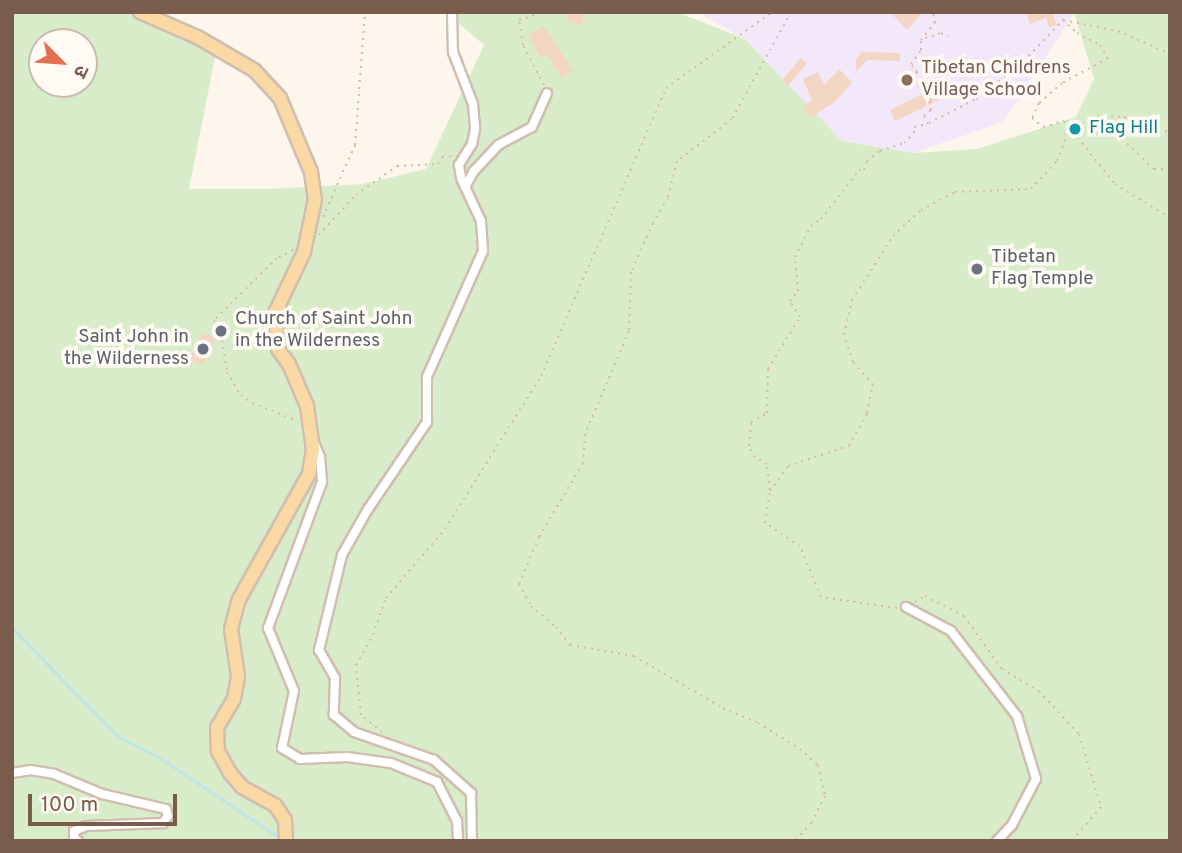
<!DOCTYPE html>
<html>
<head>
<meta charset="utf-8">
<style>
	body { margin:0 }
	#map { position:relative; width:1182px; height:853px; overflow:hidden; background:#fdf6ec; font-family:Overpass,"Noto Sans Devanagari",sans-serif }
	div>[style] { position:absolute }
	.education>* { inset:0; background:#f3e8fa }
	.green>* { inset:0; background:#d8ecc9 }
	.stream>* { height:2.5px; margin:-1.25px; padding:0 1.25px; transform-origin:1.25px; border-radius:1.25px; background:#bfe3e8 }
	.building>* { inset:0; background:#f3d5c3 }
	.path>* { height:2px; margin-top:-1px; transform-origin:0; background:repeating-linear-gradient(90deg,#d9b8a5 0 2px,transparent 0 7px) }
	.roads { filter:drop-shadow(2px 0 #d1beb0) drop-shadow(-2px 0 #d1beb0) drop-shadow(0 2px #d1beb0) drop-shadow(0 -2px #d1beb0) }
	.street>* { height:8px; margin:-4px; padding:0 4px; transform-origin:4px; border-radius:4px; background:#fff }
	.primary>* { height:12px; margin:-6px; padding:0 6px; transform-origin:6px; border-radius:6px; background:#fbd9a5 }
	.dots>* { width:19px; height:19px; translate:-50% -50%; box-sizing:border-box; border:4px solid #fffaf3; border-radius:50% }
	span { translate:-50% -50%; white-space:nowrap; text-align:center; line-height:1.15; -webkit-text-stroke:7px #fffaf3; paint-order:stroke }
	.education-label { font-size:19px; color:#785e54 }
	.left { translate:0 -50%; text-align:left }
	.culture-label { font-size:19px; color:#0d838f }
	.worship-label { font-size:19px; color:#5b616d }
	.right { translate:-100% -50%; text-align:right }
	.frame { position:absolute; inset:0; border:14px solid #7a5c4d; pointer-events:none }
	.north { position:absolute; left:28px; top:28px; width:70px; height:70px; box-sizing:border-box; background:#fffaf3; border:2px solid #cabbb1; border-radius:50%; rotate:115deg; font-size:19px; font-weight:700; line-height:28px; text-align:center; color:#7a5c4d }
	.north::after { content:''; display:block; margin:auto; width:24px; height:32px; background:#e76f51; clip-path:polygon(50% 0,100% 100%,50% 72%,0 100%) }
	.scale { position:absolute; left:28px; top:794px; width:149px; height:32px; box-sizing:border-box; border:4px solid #7a5c4d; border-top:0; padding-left:9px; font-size:21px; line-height:24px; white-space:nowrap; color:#7a5c4d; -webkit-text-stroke:5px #fffaf3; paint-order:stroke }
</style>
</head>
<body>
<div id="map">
	<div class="education">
		<div style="clip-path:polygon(697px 12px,1075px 12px,1003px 122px,913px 153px,842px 141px,745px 39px)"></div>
	</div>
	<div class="green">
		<div style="clip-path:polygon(evenodd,12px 12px,127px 12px,216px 52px,189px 189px,268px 189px,363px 184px,426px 169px,484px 45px,445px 12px,677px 12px,745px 39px,842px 141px,913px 153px,977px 149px,1076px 117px,1094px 79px,1074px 12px,1170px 12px,1170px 841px,12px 841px,12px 12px,42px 42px,84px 42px,84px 84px,42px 84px,42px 42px)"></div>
	</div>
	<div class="stream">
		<div style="left:12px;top:628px;width:153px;rotate:45.5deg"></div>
		<div style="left:119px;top:737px;width:48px;rotate:27.1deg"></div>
		<div style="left:162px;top:759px;width:144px;rotate:33.7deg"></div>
	</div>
	<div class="building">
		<div style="clip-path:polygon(568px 12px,585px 12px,582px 25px,567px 22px)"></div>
		<div style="clip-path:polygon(890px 12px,923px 12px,907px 30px)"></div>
		<div style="clip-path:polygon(1026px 12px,1058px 12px,1053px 15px,1057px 25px,1049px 27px,1046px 18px,1030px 24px)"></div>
		<div style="clip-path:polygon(544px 26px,573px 71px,561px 78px,547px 54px,541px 58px,528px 35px)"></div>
		<div style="clip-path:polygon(862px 52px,900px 53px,900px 61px,867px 60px,856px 72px,856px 59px)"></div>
		<div style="clip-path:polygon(801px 58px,807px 63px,788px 86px,782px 80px)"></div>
		<div style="clip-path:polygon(839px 69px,852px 82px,836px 101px,810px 118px,803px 106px,812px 100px,803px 79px,818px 72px,824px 85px)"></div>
		<div style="clip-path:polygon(933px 89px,939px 100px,895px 121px,890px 110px)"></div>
		<div style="clip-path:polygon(203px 332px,216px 338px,203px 366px,189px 359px)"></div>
	</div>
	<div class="path">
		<div style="left:791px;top:12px;width:122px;rotate:118.9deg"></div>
		<div style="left:732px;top:119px;width:69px;rotate:142.6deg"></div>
		<div style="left:677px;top:161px;width:38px;rotate:104deg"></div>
		<div style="left:668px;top:198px;width:29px;rotate:121deg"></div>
		<div style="left:653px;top:223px;width:54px;rotate:114.2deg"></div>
		<div style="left:631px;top:272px;width:59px;rotate:91.9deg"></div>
		<div style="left:629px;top:331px;width:112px;rotate:113.1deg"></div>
		<div style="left:585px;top:434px;width:29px;rotate:94deg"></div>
		<div style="left:583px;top:463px;width:86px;rotate:120.7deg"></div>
		<div style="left:539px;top:537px;width:51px;rotate:113.1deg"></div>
		<div style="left:519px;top:584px;width:25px;rotate:61deg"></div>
		<div style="left:531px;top:606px;width:33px;rotate:40deg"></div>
		<div style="left:556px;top:627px;width:23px;rotate:52deg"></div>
		<div style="left:570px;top:645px;width:65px;rotate:9.8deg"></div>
		<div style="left:634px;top:656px;width:103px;rotate:30.3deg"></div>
		<div style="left:723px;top:708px;width:38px;rotate:23deg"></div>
		<div style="left:758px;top:723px;width:49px;rotate:31.8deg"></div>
		<div style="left:800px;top:749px;width:24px;rotate:42deg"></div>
		<div style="left:818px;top:765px;width:32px;rotate:77deg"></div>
		<div style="left:825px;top:796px;width:30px;rotate:117deg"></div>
		<div style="left:811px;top:823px;width:24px;rotate:132deg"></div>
		<div style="left:1066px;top:12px;width:9px;rotate:111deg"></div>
		<div style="left:1063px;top:20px;width:19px;rotate:43deg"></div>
		<div style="left:1077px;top:33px;width:26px;rotate:28deg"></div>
		<div style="left:1100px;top:45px;width:15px;rotate:58deg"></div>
		<div style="left:1108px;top:58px;width:52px;rotate:151.5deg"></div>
		<div style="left:1062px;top:83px;width:30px;rotate:139deg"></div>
		<div style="left:1039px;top:103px;width:17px;rotate:115deg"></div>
		<div style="left:1032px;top:118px;width:14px;rotate:39deg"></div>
		<div style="left:1043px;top:127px;width:22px;rotate:-16deg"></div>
		<div style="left:1064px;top:121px;width:81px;rotate:51deg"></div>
		<div style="left:1115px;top:184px;width:65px;rotate:31.7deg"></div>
		<div style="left:925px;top:38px;width:17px;rotate:-17deg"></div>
		<div style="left:941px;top:33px;width:8px;rotate:23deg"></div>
		<div style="left:544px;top:85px;width:45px;rotate:-117.7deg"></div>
		<div style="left:523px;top:45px;width:25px;rotate:-99deg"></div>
		<div style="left:519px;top:20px;width:26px;rotate:-18deg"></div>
		<div style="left:1092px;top:119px;width:16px;rotate:18deg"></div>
		<div style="left:1107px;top:124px;width:65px;rotate:43.8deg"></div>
		<div style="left:1154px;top:169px;width:16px"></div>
		<div style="left:929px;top:123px;width:53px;rotate:-27.1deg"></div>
		<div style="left:976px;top:99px;width:61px;rotate:-38.4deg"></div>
		<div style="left:1024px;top:61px;width:57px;rotate:-46.4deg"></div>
		<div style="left:1063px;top:20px;width:56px;rotate:11.3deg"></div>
		<div style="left:1118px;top:31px;width:57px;rotate:23.9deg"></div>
		<div style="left:323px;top:217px;width:79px;rotate:-66deg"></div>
		<div style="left:355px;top:145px;width:133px;rotate:-85.7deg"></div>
		<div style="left:319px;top:235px;width:54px;rotate:-47.2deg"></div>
		<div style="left:356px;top:195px;width:50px;rotate:-35.3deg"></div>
		<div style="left:397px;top:166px;width:41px;rotate:-2.8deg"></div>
		<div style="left:438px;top:164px;width:8px;rotate:-60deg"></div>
		<div style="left:442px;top:157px;width:12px;rotate:-5deg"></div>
		<div style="left:293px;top:250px;width:18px;rotate:153deg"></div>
		<div style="left:277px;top:258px;width:88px;rotate:135.5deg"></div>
		<div style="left:214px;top:320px;width:15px;rotate:62deg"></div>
		<div style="left:221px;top:333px;width:39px;rotate:81deg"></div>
		<div style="left:227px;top:372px;width:27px;rotate:59deg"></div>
		<div style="left:241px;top:395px;width:14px;rotate:36deg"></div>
		<div style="left:252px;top:403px;width:49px;rotate:21.4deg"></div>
		<div style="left:770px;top:490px;width:26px;rotate:-97deg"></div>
		<div style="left:767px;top:464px;width:14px;rotate:-150deg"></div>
		<div style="left:755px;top:457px;width:13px;rotate:-119deg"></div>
		<div style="left:749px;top:446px;width:24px;rotate:-85deg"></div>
		<div style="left:751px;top:422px;width:18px;rotate:-29deg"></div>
		<div style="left:767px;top:413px;width:44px;rotate:-88.7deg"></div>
		<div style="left:768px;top:369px;width:61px;rotate:-58.4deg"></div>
		<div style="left:800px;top:317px;width:19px;rotate:-122deg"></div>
		<div style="left:790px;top:301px;width:13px;rotate:-51deg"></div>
		<div style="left:798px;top:291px;width:34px;rotate:-95deg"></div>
		<div style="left:795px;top:257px;width:35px;rotate:-63deg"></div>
		<div style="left:811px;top:226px;width:12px;rotate:-35deg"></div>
		<div style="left:821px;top:219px;width:62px;rotate:-52.2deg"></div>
		<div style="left:859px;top:170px;width:5px"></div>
		<div style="left:864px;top:170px;width:9px;rotate:-72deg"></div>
		<div style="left:867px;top:161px;width:16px;rotate:-38deg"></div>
		<div style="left:880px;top:151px;width:25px;rotate:-18deg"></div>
		<div style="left:904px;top:143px;width:14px;rotate:-45deg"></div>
		<div style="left:914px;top:133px;width:6px;rotate:-90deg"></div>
		<div style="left:914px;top:127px;width:14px;rotate:-12deg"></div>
		<div style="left:928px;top:124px;width:9px;rotate:-117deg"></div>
		<div style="left:924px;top:116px;width:9px;rotate:-41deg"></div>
		<div style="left:931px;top:110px;width:10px;rotate:-96deg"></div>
		<div style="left:930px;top:100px;width:17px;rotate:-114deg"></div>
		<div style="left:923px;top:84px;width:12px;rotate:-156deg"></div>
		<div style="left:912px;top:79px;width:9px;rotate:-54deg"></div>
		<div style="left:917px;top:72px;width:10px;rotate:-127deg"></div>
		<div style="left:911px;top:64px;width:17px;rotate:-54deg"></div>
		<div style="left:921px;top:50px;width:10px;rotate:-90deg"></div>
		<div style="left:921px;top:40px;width:22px;rotate:-51deg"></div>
		<div style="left:935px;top:23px;width:11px;rotate:-100deg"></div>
		<div style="left:915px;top:602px;width:12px;rotate:-31deg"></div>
		<div style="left:925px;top:596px;width:44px;rotate:27.1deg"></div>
		<div style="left:964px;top:616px;width:65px;rotate:54.4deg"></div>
		<div style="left:1002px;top:669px;width:43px;rotate:30.7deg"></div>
		<div style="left:1039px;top:691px;width:59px;rotate:47.1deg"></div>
		<div style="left:1079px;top:734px;width:76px;rotate:73.2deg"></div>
		<div style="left:1101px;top:807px;width:45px;rotate:130.5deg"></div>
		<div style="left:897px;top:608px;width:77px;rotate:-171.8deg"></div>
		<div style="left:821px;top:597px;width:55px;rotate:-112.4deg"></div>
		<div style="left:800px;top:546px;width:42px;rotate:-146.7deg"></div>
		<div style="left:765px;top:523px;width:32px;rotate:-81deg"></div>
		<div style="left:770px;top:491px;width:31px;rotate:-54deg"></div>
		<div style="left:788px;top:466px;width:64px;rotate:-18.2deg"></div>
		<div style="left:849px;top:446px;width:38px;rotate:-61deg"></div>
		<div style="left:867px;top:413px;width:29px;rotate:-78deg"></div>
		<div style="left:873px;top:385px;width:30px;rotate:-131deg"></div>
		<div style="left:853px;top:362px;width:28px;rotate:-108deg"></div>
		<div style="left:844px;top:335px;width:36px;rotate:-77deg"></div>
		<div style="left:852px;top:300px;width:76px;rotate:-57.4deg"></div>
		<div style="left:893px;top:236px;width:38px;rotate:-43deg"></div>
		<div style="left:921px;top:210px;width:38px;rotate:-28deg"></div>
		<div style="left:955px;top:192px;width:76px;rotate:-2.3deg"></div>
		<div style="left:1031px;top:189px;width:38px;rotate:-47deg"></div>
		<div style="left:1057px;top:161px;width:33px;rotate:-69deg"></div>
		<div style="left:1069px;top:130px;width:31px;rotate:-27deg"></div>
		<div style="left:1097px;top:116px;width:27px;rotate:2deg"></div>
		<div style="left:1124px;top:117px;width:37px;rotate:24deg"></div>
		<div style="left:1158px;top:132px;width:12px;rotate:-5deg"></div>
		<div style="left:382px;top:732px;width:27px;rotate:-141deg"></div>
		<div style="left:361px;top:715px;width:50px;rotate:-95.7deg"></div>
		<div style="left:356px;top:665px;width:34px;rotate:-60deg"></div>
		<div style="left:373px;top:635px;width:39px;rotate:-71deg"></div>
		<div style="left:386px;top:598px;width:91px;rotate:-49.5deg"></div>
		<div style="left:445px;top:529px;width:181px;rotate:-57.9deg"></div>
		<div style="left:541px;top:376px;width:314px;rotate:-66.5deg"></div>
		<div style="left:666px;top:88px;width:130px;rotate:-35.6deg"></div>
	</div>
	<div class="roads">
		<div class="street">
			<div style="left:452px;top:12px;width:40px;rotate:88.6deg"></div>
			<div style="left:453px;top:52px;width:56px;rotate:69deg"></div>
			<div style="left:473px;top:104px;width:25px;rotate:85deg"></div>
			<div style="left:475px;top:129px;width:15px;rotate:101deg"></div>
			<div style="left:472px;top:144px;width:25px;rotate:122deg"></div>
			<div style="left:459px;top:165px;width:13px;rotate:81deg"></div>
			<div style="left:461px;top:178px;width:47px;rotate:65.1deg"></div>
			<div style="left:481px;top:221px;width:30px;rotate:86deg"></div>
			<div style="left:483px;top:251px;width:138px;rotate:114deg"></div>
			<div style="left:427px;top:377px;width:45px;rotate:90deg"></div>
			<div style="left:427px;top:422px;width:105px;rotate:124.1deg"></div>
			<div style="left:368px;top:509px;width:53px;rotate:119.5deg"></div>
			<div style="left:342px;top:555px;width:98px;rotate:103.6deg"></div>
			<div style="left:319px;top:650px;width:32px;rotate:60deg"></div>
			<div style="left:335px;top:678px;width:37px;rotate:92deg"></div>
			<div style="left:334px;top:715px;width:26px;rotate:40deg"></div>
			<div style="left:354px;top:732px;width:85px;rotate:19.3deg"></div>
			<div style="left:434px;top:760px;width:50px;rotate:41.7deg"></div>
			<div style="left:471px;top:793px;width:48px;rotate:88.8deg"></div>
			<div style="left:465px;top:187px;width:18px;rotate:-61deg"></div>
			<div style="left:474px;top:171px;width:35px;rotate:-47deg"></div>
			<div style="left:498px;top:145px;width:38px;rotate:-28deg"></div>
			<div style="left:532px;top:127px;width:37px;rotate:-66deg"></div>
			<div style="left:315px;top:445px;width:13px;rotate:67deg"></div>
			<div style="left:320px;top:457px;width:25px;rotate:85deg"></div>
			<div style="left:322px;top:482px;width:156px;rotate:110.3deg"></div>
			<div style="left:268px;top:628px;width:68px;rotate:67.6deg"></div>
			<div style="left:294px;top:691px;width:58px;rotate:101.9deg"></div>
			<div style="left:282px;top:748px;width:21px;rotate:31deg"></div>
			<div style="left:300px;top:759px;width:47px;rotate:-2.4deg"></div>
			<div style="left:347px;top:757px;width:44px;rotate:7.8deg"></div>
			<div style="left:391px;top:763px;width:50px;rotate:22.4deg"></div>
			<div style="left:437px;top:782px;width:44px;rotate:62.9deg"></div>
			<div style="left:457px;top:821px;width:20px;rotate:87deg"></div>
			<div style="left:906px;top:607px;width:51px;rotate:28.1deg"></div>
			<div style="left:951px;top:631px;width:108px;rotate:52.2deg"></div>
			<div style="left:1017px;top:716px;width:66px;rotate:73.2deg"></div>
			<div style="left:1036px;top:779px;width:52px;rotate:117.6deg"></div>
			<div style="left:1012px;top:825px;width:22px;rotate:133deg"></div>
			<div style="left:12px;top:773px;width:18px;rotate:-9deg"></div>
			<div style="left:30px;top:770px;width:24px;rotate:9deg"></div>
			<div style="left:54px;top:774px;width:52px;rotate:22.6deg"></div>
			<div style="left:102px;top:794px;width:66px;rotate:13.2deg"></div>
			<div style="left:166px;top:809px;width:7px;rotate:74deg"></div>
			<div style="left:168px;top:816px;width:9px;rotate:126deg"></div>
			<div style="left:163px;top:823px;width:77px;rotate:177.8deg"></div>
			<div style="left:86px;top:826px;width:13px;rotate:157deg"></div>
			<div style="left:74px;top:831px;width:7px;rotate:90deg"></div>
			<div style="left:74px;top:838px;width:5px;rotate:37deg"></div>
		</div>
		<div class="primary">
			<div style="left:140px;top:12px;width:64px;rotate:23.8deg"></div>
			<div style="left:199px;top:38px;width:64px;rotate:30.2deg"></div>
			<div style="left:254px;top:70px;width:38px;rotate:47deg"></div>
			<div style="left:280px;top:98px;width:80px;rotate:67.3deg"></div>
			<div style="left:311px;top:172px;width:27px;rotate:82deg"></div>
			<div style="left:315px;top:199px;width:54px;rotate:101.7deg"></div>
			<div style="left:304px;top:252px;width:68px;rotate:115.4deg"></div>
			<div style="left:275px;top:313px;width:36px;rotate:85deg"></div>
			<div style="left:278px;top:349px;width:19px;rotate:54deg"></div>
			<div style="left:289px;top:364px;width:46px;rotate:66.8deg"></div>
			<div style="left:307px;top:406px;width:43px;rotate:82.1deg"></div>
			<div style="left:313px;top:449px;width:25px;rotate:99deg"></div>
			<div style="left:309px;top:474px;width:143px;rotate:119.2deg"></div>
			<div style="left:239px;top:599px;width:31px;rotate:105deg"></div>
			<div style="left:231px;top:629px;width:48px;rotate:81.5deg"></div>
			<div style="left:238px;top:676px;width:23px;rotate:100deg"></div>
			<div style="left:234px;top:699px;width:33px;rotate:121deg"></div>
			<div style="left:217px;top:727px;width:24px;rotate:88deg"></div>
			<div style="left:218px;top:751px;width:25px;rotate:61deg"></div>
			<div style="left:230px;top:773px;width:18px;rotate:49deg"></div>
			<div style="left:242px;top:787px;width:38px;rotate:29deg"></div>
			<div style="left:275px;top:805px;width:18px;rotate:56deg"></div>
			<div style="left:285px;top:820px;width:21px;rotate:87deg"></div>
		</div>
	</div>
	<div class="dots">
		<div style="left:907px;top:80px;background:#8d6e63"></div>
		<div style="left:1075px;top:129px;background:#0f9aa8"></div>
		<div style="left:977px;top:269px;background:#6b7280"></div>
		<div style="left:221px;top:331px;background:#6b7280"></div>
		<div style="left:203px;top:349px;background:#6b7280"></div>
	</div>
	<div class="education-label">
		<span class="left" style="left:921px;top:80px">Tibetan Childrens<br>Village School</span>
	</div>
	<div class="culture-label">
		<span class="left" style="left:1089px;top:129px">Flag Hill</span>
	</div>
	<div class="worship-label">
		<span class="left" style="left:991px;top:269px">Tibetan<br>Flag Temple</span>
		<span class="left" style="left:235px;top:331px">Church of Saint John<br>in the Wilderness</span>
		<span class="right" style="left:189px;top:349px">Saint John in<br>the Wilderness</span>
	</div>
	<div class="frame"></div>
	<div class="north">उ</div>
	<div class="scale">100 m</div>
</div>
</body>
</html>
